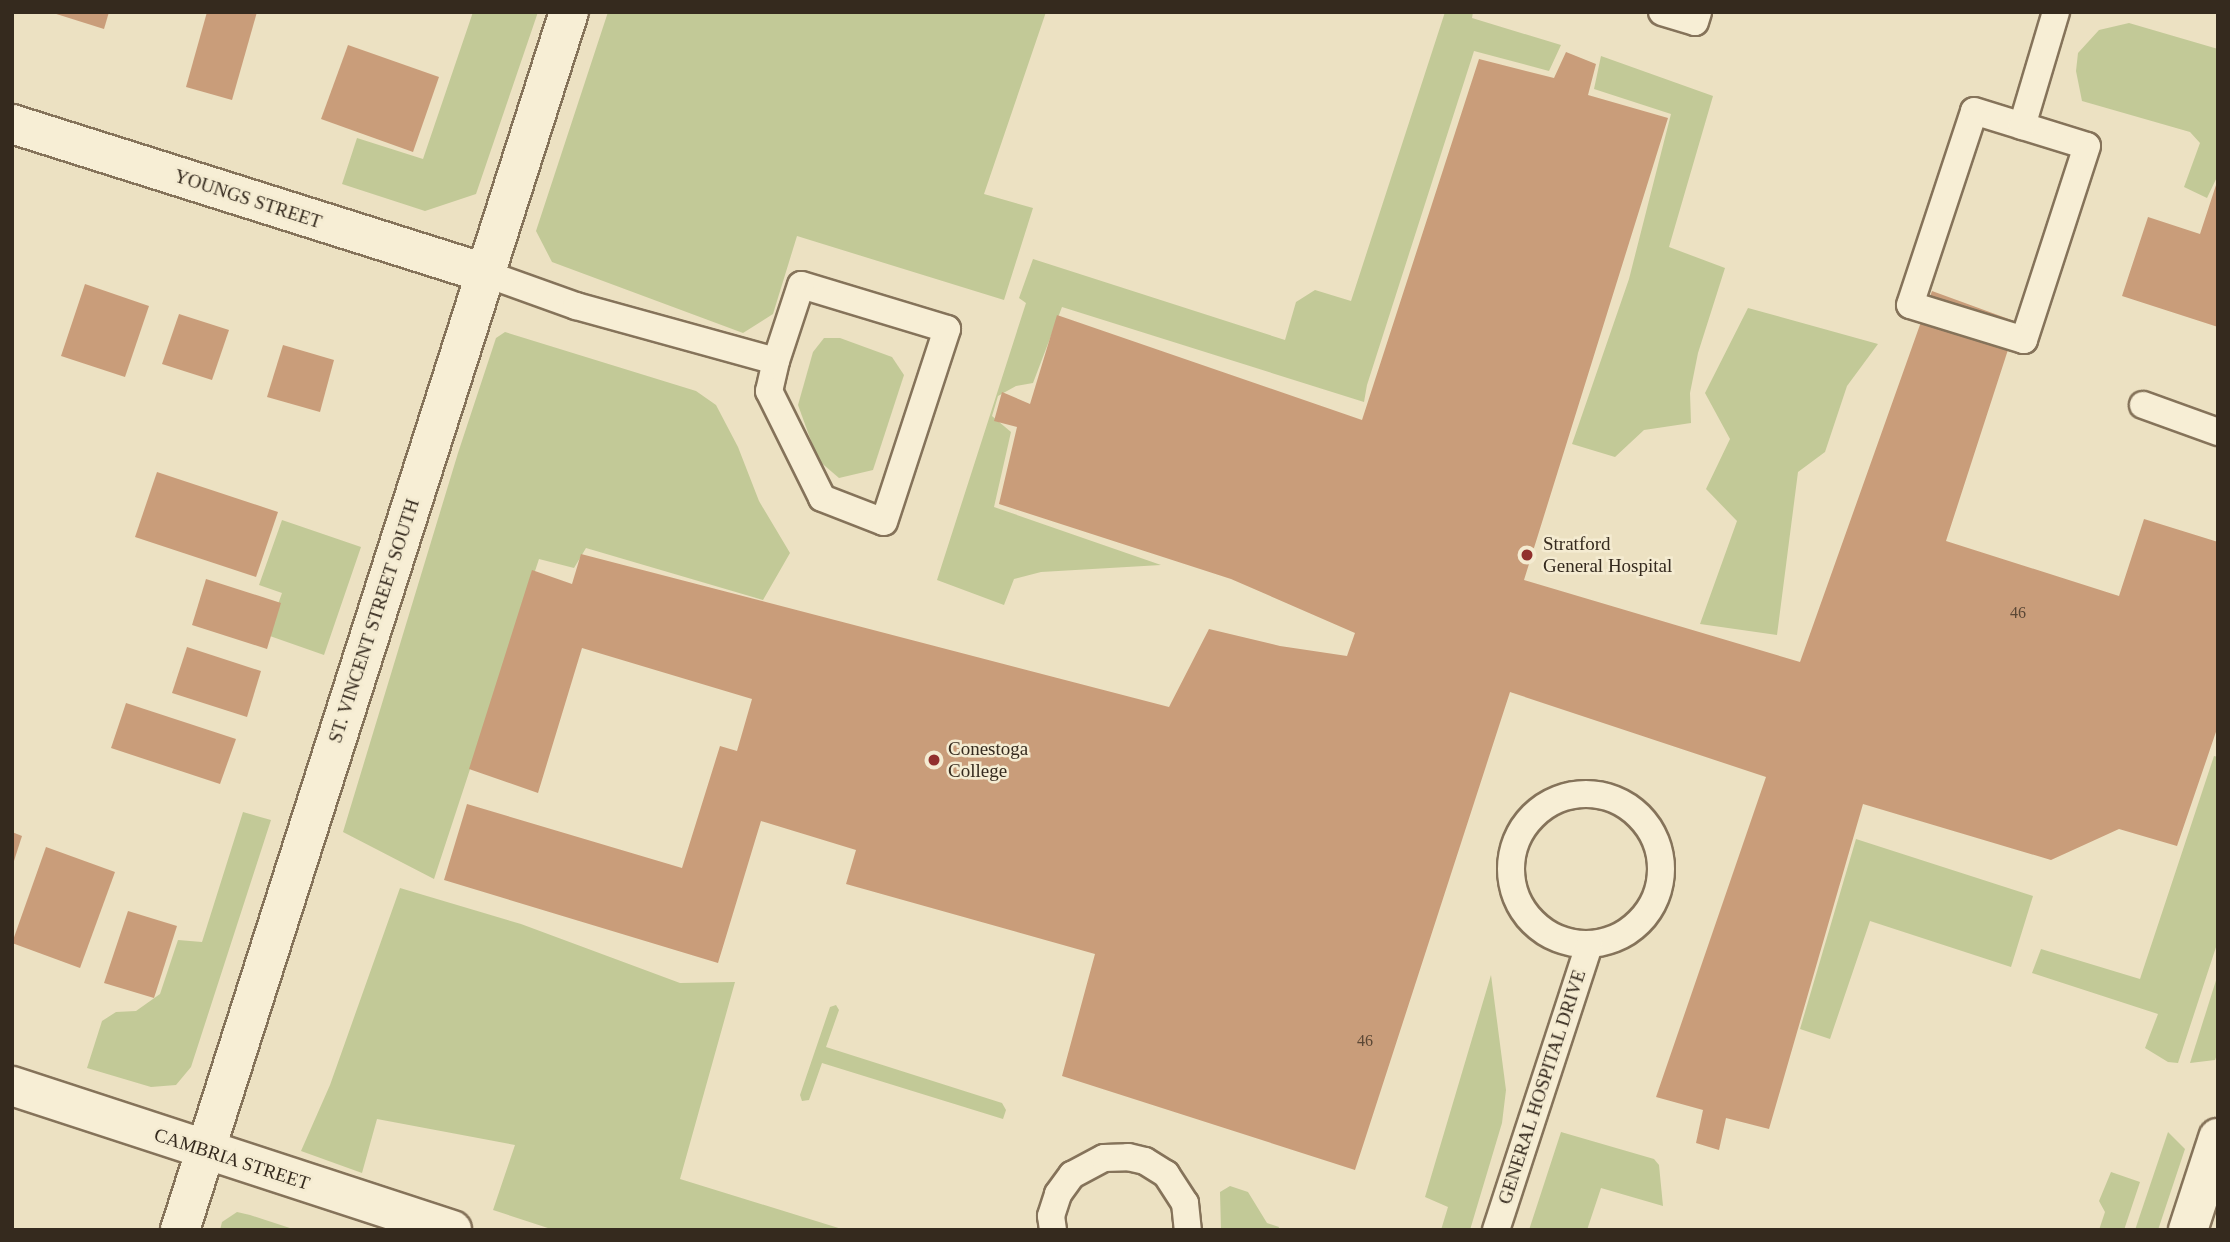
<!DOCTYPE html>
<html>
<head>
<meta charset="utf-8">
<style>
	body { margin:0 }
	#map { position:relative; width:2230px; height:1242px; overflow:hidden; background:#ece1c2; font-family:Georgia,serif }
	div>[style] { position:absolute }
	.green>* { inset:0; background:#c2c997 }
	.building>* { inset:0; background:#c99d7a }
	.roads { filter:drop-shadow(2px 0 #85735a) drop-shadow(-2px 0 #85735a) drop-shadow(0 2px #85735a) drop-shadow(0 -2px #85735a) }
	.service>* { height:26px; margin:-13px; padding:0 13px; transform-origin:13px; border-radius:13px; background:#f7eed5 }
	.service>.ring { margin:-13px; padding:0; box-sizing:content-box; background:none; border:26px solid #f7eed5; border-radius:50% }
	.minor>* { height:38px; margin:-19px; padding:0 19px; transform-origin:19px; border-radius:19px; background:#f7eed5 }
	.tertiary>* { height:38px; margin:-19px; padding:0 19px; transform-origin:19px; border-radius:19px; background:#f7eed5 }
	.dots>* { width:19px; height:19px; translate:-50% -50%; box-sizing:border-box; border:4px solid #f4ebd1; border-radius:50% }
	span { translate:-50% -50%; white-space:nowrap; text-align:center; line-height:1.15; -webkit-text-stroke:5px #f4ebd1; paint-order:stroke }
	.number-label { font-size:16px; color:#5a4735 }
	.number-label span { -webkit-text-stroke-width:0 }
	.street-label { font-size:19px; color:#352a1e }
	.poi-label { font-size:19px; color:#352a1e }
	.left { translate:0 -50%; text-align:left }
	.frame { position:absolute; inset:0; border:14px solid #352a1e; pointer-events:none }
</style>
</head>
<body>
<div id="map">
	<div class="green">
		<div style="clip-path:polygon(473px 12px,538px 12px,476px 194px,425px 211px,342px 184px,357px 138px,423px 159px)"></div>
		<div style="clip-path:polygon(608px 12px,1046px 12px,984px 194px,1033px 208px,1004px 300px,797px 236px,773px 314px,743px 333px,552px 262px,536px 231px)"></div>
		<div style="clip-path:polygon(1445px 12px,1473px 12px,1472px 18px,1561px 45px,1549px 71px,1474px 51px,1367px 385px,1364px 402px,1062px 307px,1033px 383px,1016px 386px,998px 396px,992px 416px,1011px 432px,994px 507px,1161px 565px,1041px 572px,1014px 579px,1004px 605px,937px 580px,1026px 303px,1019px 298px,1033px 259px,1285px 340px,1296px 302px,1315px 290px,1351px 301px)"></div>
		<div style="clip-path:polygon(2129px 23px,2218px 49px,2218px 175px,2207px 198px,2184px 187px,2200px 143px,2190px 132px,2082px 101px,2076px 71px,2078px 53px,2099px 30px)"></div>
		<div style="clip-path:polygon(1601px 56px,1713px 96px,1669px 247px,1725px 268px,1698px 353px,1690px 393px,1691px 423px,1644px 430px,1615px 457px,1572px 444px,1629px 279px,1671px 114px,1594px 89px)"></div>
		<div style="clip-path:polygon(1748px 308px,1878px 344px,1847px 386px,1825px 452px,1798px 472px,1777px 635px,1700px 624px,1737px 521px,1706px 489px,1730px 439px,1705px 393px)"></div>
		<div style="clip-path:polygon(505px 332px,696px 391px,716px 405px,738px 447px,759px 501px,790px 553px,763px 600px,586px 548px,574px 568px,539px 559px,434px 879px,343px 832px,458px 453px,496px 338px)"></div>
		<div style="clip-path:polygon(824px 338px,840px 338px,892px 357px,904px 375px,873px 470px,839px 478px,818px 460px,798px 405px,813px 352px)"></div>
		<div style="clip-path:polygon(282px 520px,361px 547px,324px 655px,267px 635px,282px 593px,259px 585px)"></div>
		<div style="clip-path:polygon(2214px 756px,2218px 757px,2218px 941px,2178px 1063px,2168px 1062px,2145px 1048px,2158px 1014px,2032px 973px,2041px 949px,2140px 979px)"></div>
		<div style="clip-path:polygon(243px 812px,271px 820px,191px 1067px,176px 1085px,151px 1087px,87px 1068px,102px 1021px,116px 1012px,136px 1011px,160px 994px,178px 940px,202px 942px)"></div>
		<div style="clip-path:polygon(1856px 839px,2033px 896px,2011px 967px,1870px 921px,1830px 1039px,1800px 1029px)"></div>
		<div style="clip-path:polygon(400px 888px,521px 924px,680px 983px,735px 982px,680px 1179px,845px 1230px,554px 1230px,493px 1210px,515px 1145px,377px 1119px,362px 1173px,301px 1151px,330px 1085px)"></div>
		<div style="clip-path:polygon(2218px 974px,2218px 1052px,2215px 1060px,2190px 1063px)"></div>
		<div style="clip-path:polygon(1491px 975px,1506px 1090px,1502px 1123px,1470px 1230px,1441px 1230px,1448px 1207px,1425px 1197px)"></div>
		<div style="clip-path:polygon(836px 1005px,839px 1010px,826px 1047px,1002px 1103px,1006px 1110px,1003px 1119px,822px 1063px,809px 1100px,802px 1101px,800px 1095px,830px 1007px)"></div>
		<div style="clip-path:polygon(1561px 1132px,1654px 1159px,1659px 1165px,1663px 1206px,1601px 1188px,1587px 1230px,1529px 1230px)"></div>
		<div style="clip-path:polygon(2168px 1132px,2185px 1149px,2158px 1230px,2135px 1230px)"></div>
		<div style="clip-path:polygon(2111px 1172px,2140px 1182px,2124px 1230px,2099px 1230px,2105px 1212px,2099px 1201px)"></div>
		<div style="clip-path:polygon(1230px 1186px,1248px 1192px,1267px 1223px,1279px 1227px,1278px 1230px,1221px 1230px,1220px 1192px)"></div>
		<div style="clip-path:polygon(237px 1212px,250px 1215px,296px 1230px,220px 1230px,222px 1222px)"></div>
	</div>
	<div class="building">
		<div style="clip-path:polygon(50px 12px,109px 12px,104px 29px)"></div>
		<div style="clip-path:polygon(207px 12px,257px 12px,232px 100px,186px 87px)"></div>
		<div style="clip-path:polygon(348px 45px,439px 77px,413px 152px,321px 119px)"></div>
		<div style="clip-path:polygon(1566px 52px,1596px 64px,1588px 95px,1668px 118px,1524px 580px,1800px 662px,1932px 291px,2017px 322px,1946px 541px,2119px 596px,2144px 519px,2218px 542px,2218px 726px,2177px 846px,2119px 829px,2051px 860px,1863px 804px,1769px 1129px,1726px 1118px,1719px 1150px,1696px 1143px,1703px 1110px,1656px 1097px,1766px 777px,1510px 692px,1355px 1170px,1062px 1076px,1095px 954px,846px 884px,856px 850px,761px 821px,718px 963px,444px 880px,467px 804px,682px 868px,720px 746px,737px 751px,752px 699px,582px 648px,538px 793px,469px 769px,532px 570px,572px 584px,581px 554px,1169px 707px,1209px 629px,1280px 646px,1347px 656px,1355px 633px,1231px 579px,999px 504px,1017px 427px,994px 421px,1002px 392px,1030px 404px,1057px 315px,1362px 420px,1479px 59px,1554px 78px)"></div>
		<div style="clip-path:polygon(2217px 182px,2218px 327px,2122px 296px,2148px 217px,2200px 234px)"></div>
		<div style="clip-path:polygon(85px 284px,149px 306px,125px 377px,61px 356px)"></div>
		<div style="clip-path:polygon(179px 314px,229px 330px,212px 380px,162px 364px)"></div>
		<div style="clip-path:polygon(283px 345px,334px 360px,320px 412px,267px 397px)"></div>
		<div style="clip-path:polygon(157px 472px,278px 512px,256px 577px,135px 537px)"></div>
		<div style="clip-path:polygon(206px 579px,281px 603px,267px 649px,192px 625px)"></div>
		<div style="clip-path:polygon(187px 647px,261px 671px,247px 717px,172px 693px)"></div>
		<div style="clip-path:polygon(126px 703px,236px 739px,220px 784px,111px 748px)"></div>
		<div style="clip-path:polygon(12px 832px,22px 836px,13px 864px,12px 864px)"></div>
		<div style="clip-path:polygon(46px 847px,115px 872px,80px 968px,12px 943px)"></div>
		<div style="clip-path:polygon(128px 911px,177px 926px,154px 998px,104px 983px)"></div>
	</div>
	<div class="roads">
		<div class="service">
			<div style="left:1662px;top:12px;width:34px;rotate:17deg"></div>
			<div style="left:1695px;top:22px;width:10px;rotate:-73deg"></div>
			<div style="left:1974px;top:111px;width:118px;rotate:17.2deg"></div>
			<div style="left:2087px;top:146px;width:204px;rotate:108deg"></div>
			<div style="left:2024px;top:340px;width:119px;rotate:-162.9deg"></div>
			<div style="left:1910px;top:305px;width:204px;rotate:-71.7deg"></div>
			<div style="left:2022px;top:126px;width:119px;rotate:-73.4deg"></div>
			<div style="left:484px;top:273px;width:98px;rotate:19.7deg"></div>
			<div style="left:576px;top:306px;width:207px;rotate:15.4deg"></div>
			<div style="left:776px;top:361px;width:31px;rotate:103deg"></div>
			<div style="left:769px;top:391px;width:119px;rotate:63.6deg"></div>
			<div style="left:822px;top:498px;width:66px;rotate:21.2deg"></div>
			<div style="left:884px;top:522px;width:203px;rotate:-71.9deg"></div>
			<div style="left:947px;top:329px;width:152px;rotate:-163.2deg"></div>
			<div style="left:801px;top:285px;width:80px;rotate:108.2deg"></div>
			<div style="left:2143px;top:405px;width:80px;rotate:19.8deg"></div>
			<div class="ring" style="left:1511px;top:794px;width:124px;height:124px"></div>
			<div style="left:1053px;top:1230px;width:14px;rotate:-98deg"></div>
			<div style="left:1051px;top:1216px;width:23px;rotate:-72deg"></div>
			<div style="left:1058px;top:1194px;width:24px;rotate:-54deg"></div>
			<div style="left:1072px;top:1175px;width:36px;rotate:-28deg"></div>
			<div style="left:1104px;top:1158px;width:24px;rotate:-2deg"></div>
			<div style="left:1128px;top:1157px;width:17px;rotate:13deg"></div>
			<div style="left:1145px;top:1161px;width:25px;rotate:32deg"></div>
			<div style="left:1166px;top:1174px;width:35px;rotate:57deg"></div>
			<div style="left:1185px;top:1203px;width:27px;rotate:84deg"></div>
			<div style="left:1496px;top:1230px;width:300px;rotate:-71.9deg"></div>
		</div>
		<div class="minor">
			<div style="left:12px;top:124px;width:495px;rotate:17.5deg"></div>
			<div style="left:12px;top:1086px;width:463px;rotate:18.1deg"></div>
			<div style="left:2188px;top:1230px;width:97px;rotate:-71.9deg"></div>
		</div>
		<div class="tertiary">
			<div style="left:180px;top:1230px;width:1279px;rotate:-72.29deg"></div>
		</div>
	</div>
	<div class="dots">
		<div style="left:1527px;top:555px;background:#91302d"></div>
		<div style="left:934px;top:760px;background:#91302d"></div>
	</div>
	<div class="number-label">
		<span style="left:2018px;top:613px">46</span>
		<span style="left:1365px;top:1041px">46</span>
	</div>
	<div class="street-label">
		<span style="left:248px;top:199px;rotate:18deg">YOUNGS STREET</span>
		<span style="left:374px;top:621px;rotate:-72deg">ST. VINCENT STREET SOUTH</span>
		<span style="left:1542px;top:1087px;rotate:-72deg">GENERAL HOSPITAL DRIVE</span>
		<span style="left:232px;top:1159px;rotate:18deg">CAMBRIA STREET</span>
	</div>
	<div class="poi-label">
		<span class="left" style="left:1543px;top:555px">Stratford<br>General Hospital</span>
		<span class="left" style="left:948px;top:760px">Conestoga<br>College</span>
	</div>
	<div class="frame"></div>
</div>
</body>
</html>
